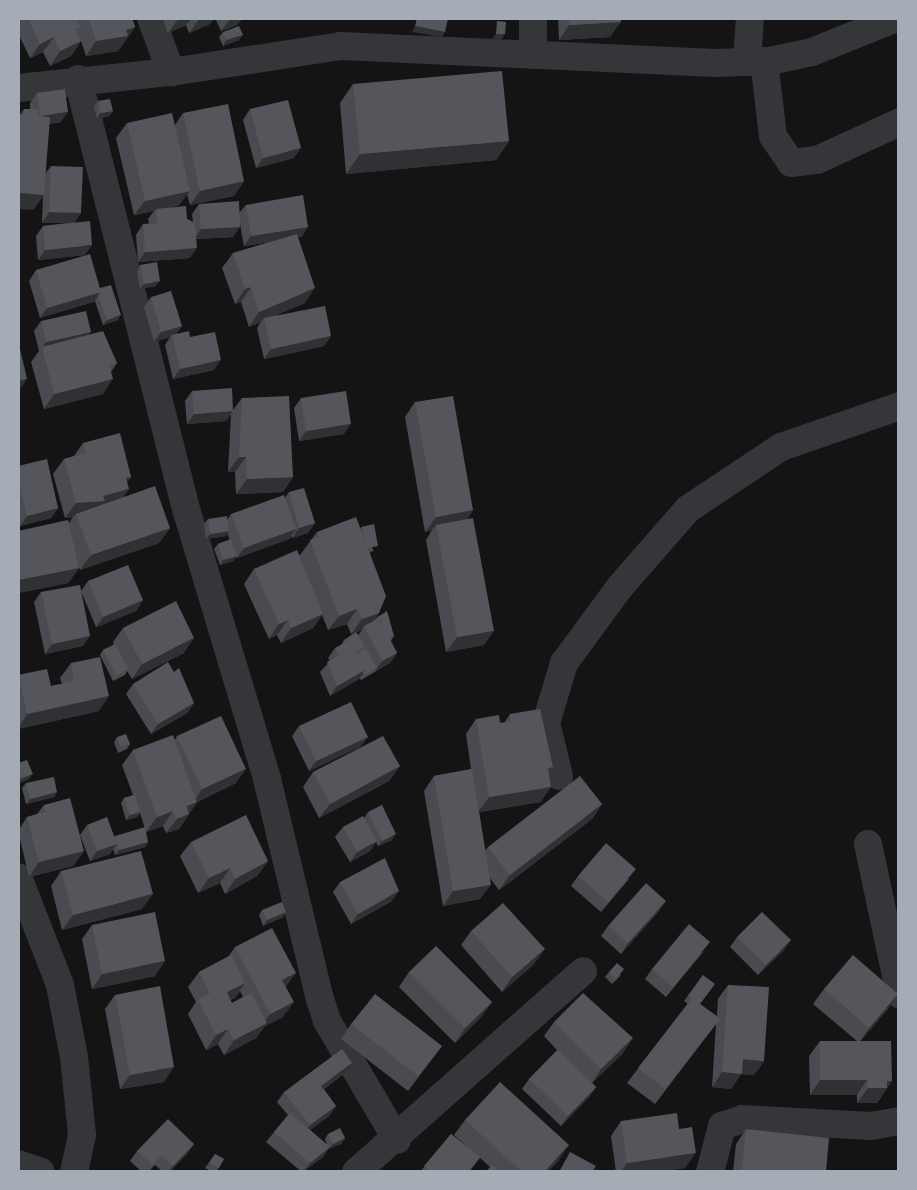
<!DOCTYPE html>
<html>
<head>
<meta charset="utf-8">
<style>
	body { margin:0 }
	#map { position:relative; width:917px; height:1190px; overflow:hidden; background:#141415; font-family:"Fira Sans",sans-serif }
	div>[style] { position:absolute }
	.minor>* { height:28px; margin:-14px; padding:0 14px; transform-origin:14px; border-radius:14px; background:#35363a }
	.wall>* { inset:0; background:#4a4b50 }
	.shaded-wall>* { inset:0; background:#303134 }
	.building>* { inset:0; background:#54565b }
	span { translate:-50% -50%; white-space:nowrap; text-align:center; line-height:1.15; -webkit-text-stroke:10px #0f0f10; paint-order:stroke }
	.frame { position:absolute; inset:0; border:20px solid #a6acb5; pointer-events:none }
</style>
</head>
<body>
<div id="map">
	<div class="minor">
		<div style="left:151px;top:18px;width:58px;rotate:69.7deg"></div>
		<div style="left:533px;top:55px;width:37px;rotate:-90deg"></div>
		<div style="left:764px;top:61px;width:76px;rotate:83.2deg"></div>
		<div style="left:773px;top:136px;width:32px;rotate:56deg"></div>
		<div style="left:791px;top:163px;width:26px;rotate:-7deg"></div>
		<div style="left:817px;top:160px;width:91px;rotate:-24.6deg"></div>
		<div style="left:747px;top:62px;width:44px;rotate:-86.1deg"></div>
		<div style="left:78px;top:79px;width:447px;rotate:75.9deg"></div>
		<div style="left:187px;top:512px;width:279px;rotate:73.3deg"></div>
		<div style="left:267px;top:779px;width:226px;rotate:76.5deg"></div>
		<div style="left:320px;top:999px;width:23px;rotate:72deg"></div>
		<div style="left:327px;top:1021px;width:138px;rotate:59.5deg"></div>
		<div style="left:18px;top:88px;width:154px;rotate:-6deg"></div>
		<div style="left:171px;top:72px;width:172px;rotate:-8.7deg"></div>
		<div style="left:341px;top:46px;width:375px;rotate:2.6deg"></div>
		<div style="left:716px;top:63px;width:54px;rotate:-2.1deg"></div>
		<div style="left:770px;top:61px;width:43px;rotate:-12.1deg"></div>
		<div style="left:812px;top:52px;width:91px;rotate:-22deg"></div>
		<div style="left:559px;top:776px;width:55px;rotate:-103.8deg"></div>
		<div style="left:546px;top:723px;width:63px;rotate:-73.3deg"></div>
		<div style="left:564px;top:663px;width:93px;rotate:-53.7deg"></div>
		<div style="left:619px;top:588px;width:105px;rotate:-48.9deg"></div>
		<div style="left:688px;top:509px;width:112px;rotate:-33.7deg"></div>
		<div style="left:781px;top:447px;width:126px;rotate:-19deg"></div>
		<div style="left:868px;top:844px;width:154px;rotate:78deg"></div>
		<div style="left:18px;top:877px;width:116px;rotate:68.7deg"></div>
		<div style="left:60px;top:985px;width:73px;rotate:79deg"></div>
		<div style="left:74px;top:1057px;width:78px;rotate:84.1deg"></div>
		<div style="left:82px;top:1135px;width:38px;rotate:102deg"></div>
		<div style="left:18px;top:1164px;width:24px;rotate:19deg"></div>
		<div style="left:356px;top:1172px;width:303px;rotate:-41.5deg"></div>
		<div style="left:710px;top:1172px;width:48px;rotate:-75.4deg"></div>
		<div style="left:722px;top:1126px;width:21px;rotate:-19deg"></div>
		<div style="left:742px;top:1119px;width:129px;rotate:3.1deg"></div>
		<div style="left:871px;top:1126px;width:29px;rotate:-10deg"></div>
	</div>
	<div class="wall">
		<div style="clip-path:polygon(18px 18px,132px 18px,135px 27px,118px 51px,86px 56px,81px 41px,71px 56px,50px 66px,43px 52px,30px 58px,18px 33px)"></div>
		<div style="clip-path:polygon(162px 18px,214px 18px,210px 24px,189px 33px,186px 25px,168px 33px)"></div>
		<div style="clip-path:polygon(215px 18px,243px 18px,237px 25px,221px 31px)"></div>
		<div style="clip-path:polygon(558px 18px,621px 18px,610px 37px,559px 40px)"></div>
		<div style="clip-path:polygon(223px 32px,239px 40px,223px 46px,219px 37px)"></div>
		<div style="clip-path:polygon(353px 84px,509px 141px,496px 160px,346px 174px,340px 103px)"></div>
		<div style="clip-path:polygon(37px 93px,61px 122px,49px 124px,45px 174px,51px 166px,75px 223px,85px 255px,38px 260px,36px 236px,43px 226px,68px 223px,42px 223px,43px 196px,33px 210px,20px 115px,24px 109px,30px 109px,30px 103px)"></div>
		<div style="clip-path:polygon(98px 101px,113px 111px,109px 116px,97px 119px,94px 106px)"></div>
		<div style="clip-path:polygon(250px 109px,294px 158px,256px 168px,243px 120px)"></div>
		<div style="clip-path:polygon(183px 113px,244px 181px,234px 196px,190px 205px,187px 194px,179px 205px,168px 208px,193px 222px,192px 214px,199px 204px,239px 213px,246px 205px,308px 227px,301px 237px,298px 237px,305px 303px,276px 315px,324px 346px,264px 359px,257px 328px,261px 322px,249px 327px,241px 302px,235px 304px,222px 268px,233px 253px,270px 242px,244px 246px,240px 224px,233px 237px,196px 239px,190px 258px,138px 262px,136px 235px,143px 224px,149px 224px,148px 219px,154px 211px,134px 215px,116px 138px,127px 123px,175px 125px)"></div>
		<div style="clip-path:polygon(140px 265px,156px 286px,140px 289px,137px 271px)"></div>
		<div style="clip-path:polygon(36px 270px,100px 288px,118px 320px,103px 325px,95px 301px,40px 318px,29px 281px)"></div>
		<div style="clip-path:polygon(151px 297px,182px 326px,176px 334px,190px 337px,214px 370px,173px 379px,165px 345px,170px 337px,154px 342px,144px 307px)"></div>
		<div style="clip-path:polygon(41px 321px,89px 335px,117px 363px,111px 372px,103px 394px,44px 409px,31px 362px,39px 351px,34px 331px)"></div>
		<div style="clip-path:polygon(192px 391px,233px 410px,242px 398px,293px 477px,283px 492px,236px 494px,235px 472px,228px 472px,231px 414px,226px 421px,187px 424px,185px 401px)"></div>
		<div style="clip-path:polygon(301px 398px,344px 434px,299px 441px,294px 408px)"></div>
		<div style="clip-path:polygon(415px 402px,473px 510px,467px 519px,484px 645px,446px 652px,426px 540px,432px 530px,425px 532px,405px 417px)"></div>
		<div style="clip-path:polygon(83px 443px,131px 477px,127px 482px,123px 497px,170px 528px,159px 543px,80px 570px,77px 561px,79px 568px,68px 583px,18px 593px,18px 531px,69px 523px,73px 517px,65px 518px,53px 474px,64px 459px,74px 456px)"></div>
		<div style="clip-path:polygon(18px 466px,58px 508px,51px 518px,20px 526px,18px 517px)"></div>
		<div style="clip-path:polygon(289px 492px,315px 523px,308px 533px,292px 538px,292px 536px,289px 539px,237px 558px,236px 557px,233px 561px,220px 565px,214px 549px,218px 544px,230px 540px,227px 533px,226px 536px,206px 539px,204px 524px,208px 519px,227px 520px,231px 514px,285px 498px)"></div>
		<div style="clip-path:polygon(361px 528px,374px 551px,370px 552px,379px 613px,372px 622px,376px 618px,394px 636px,391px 641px,397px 653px,390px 663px,361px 680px,359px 678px,330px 696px,320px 672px,330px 661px,328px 658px,335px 648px,341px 645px,344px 640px,358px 635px,362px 630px,351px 634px,347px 624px,328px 630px,322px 615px,313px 628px,281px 643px,277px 635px,269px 639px,244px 584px,254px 569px,300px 555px,317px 532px)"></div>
		<div style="clip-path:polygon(88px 581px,143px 600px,136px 611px,96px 627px,81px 591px,83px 646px,45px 654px,34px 602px,41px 592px,81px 591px)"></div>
		<div style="clip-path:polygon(123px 628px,184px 653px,132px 679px,127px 671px,125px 675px,113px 681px,100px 655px,103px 650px,114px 645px,113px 642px)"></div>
		<div style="clip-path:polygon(71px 663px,99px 711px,18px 729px,18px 675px,51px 686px,62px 684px,60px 678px)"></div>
		<div style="clip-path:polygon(133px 684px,194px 703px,187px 713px,151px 734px,126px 694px)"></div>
		<div style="clip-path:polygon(510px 714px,549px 773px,541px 802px,479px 812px,485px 851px,488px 847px,602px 804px,592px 819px,499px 890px,489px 877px,480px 899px,443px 906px,424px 791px,434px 776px,471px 769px,466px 734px,476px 719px,504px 723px)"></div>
		<div style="clip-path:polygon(299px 726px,368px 737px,360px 747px,309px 771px,292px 736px)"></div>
		<div style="clip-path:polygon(177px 736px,236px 783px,197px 802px,179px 829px,166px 833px,163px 826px,146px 832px,140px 813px,137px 817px,126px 820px,121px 803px,124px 798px,133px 795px,122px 765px,133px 750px,174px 741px)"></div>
		<div style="clip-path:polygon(117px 737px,130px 744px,127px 749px,118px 753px,114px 742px)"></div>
		<div style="clip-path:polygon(400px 766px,389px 781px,319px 818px,303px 787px,313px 772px)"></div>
		<div style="clip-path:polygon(26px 783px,57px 792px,54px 797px,26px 804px,22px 788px)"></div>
		<div style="clip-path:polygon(44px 805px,84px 851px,73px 866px,29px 877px,18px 831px,27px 817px,37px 814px)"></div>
		<div style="clip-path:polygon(368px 812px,392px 840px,378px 846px,376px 842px,370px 851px,350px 862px,335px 837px,343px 827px,365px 817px)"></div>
		<div style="clip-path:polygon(87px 825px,114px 836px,148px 842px,145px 847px,115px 855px,113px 849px,110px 854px,90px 861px,80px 835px)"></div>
		<div style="clip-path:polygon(191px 842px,268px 861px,257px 876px,225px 894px,220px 883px,198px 893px,180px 856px)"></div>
		<div style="clip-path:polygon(61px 871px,142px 909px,62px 930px,51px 886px)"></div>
		<div style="clip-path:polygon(578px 876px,629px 879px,601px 912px,571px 886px)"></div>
		<div style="clip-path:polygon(340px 882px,392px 901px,351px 924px,333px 892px)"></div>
		<div style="clip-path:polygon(262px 910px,286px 912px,283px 917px,263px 926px,259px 915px)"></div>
		<div style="clip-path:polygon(659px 911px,621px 954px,601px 936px,608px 926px)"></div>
		<div style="clip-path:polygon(92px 925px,155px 976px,92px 989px,82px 939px)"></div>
		<div style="clip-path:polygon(471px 931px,534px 964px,502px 992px,461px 945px)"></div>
		<div style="clip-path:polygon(737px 937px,784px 950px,758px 975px,730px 947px)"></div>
		<div style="clip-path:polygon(evenodd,235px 947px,286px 987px,283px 1017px,265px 1026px,256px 1038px,224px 1055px,218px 1044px,206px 1050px,188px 1014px,196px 1002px,188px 987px,199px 972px,228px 957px,235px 947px,240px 991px,243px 997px,232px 1003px,230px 1000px,235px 998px,240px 991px)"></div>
		<div style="clip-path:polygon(703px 952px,666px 997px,645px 979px,652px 969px)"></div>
		<div style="clip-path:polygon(409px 972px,492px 1002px,481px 1017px,455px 1043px,399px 987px)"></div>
		<div style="clip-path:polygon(609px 972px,621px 975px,612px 984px,605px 977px)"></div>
		<div style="clip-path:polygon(703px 975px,700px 1004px,717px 1016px,718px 999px,728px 985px,764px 1061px,754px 1075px,741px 1074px,731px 1089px,712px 1087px,716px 1024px,655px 1104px,627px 1083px,688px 1004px,684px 1001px)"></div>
		<div style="clip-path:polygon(824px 989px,888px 1009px,860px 1041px,892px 1081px,877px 1103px,857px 1103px,857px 1095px,810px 1095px,809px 1056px,820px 1041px,857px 1041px,813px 1004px)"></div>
		<div style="clip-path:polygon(115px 995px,164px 1082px,120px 1089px,105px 1009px)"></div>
		<div style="clip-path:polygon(554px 1022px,623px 1053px,592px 1083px,596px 1087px,589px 1097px,561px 1126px,522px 1089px,529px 1079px,557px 1050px,544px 1036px)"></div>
		<div style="clip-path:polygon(351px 1024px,442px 1046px,408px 1091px,341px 1039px)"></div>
		<div style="clip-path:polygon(345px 1073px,324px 1089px,336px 1106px,329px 1116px,310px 1130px,327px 1145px,325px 1139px,328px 1134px,345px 1138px,341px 1144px,329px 1148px,323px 1157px,302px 1172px,266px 1142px,288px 1115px,277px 1102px,284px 1092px)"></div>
		<div style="clip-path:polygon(465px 1120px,559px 1160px,547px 1172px,486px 1172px,490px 1167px,480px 1158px,469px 1172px,420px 1172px,451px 1134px,468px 1147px,454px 1135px)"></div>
		<div style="clip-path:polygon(621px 1121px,685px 1168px,655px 1172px,616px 1172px,611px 1136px)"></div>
		<div style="clip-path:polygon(746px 1129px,826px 1172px,733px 1172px,736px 1144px)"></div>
		<div style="clip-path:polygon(194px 1144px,187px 1154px,169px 1172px,163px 1172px,155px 1165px,148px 1172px,142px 1172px,130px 1161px,137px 1151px)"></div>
		<div style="clip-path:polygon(215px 1154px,224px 1159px,216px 1172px,214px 1172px,205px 1168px)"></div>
	</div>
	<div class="shaded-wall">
		<div style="clip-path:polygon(179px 18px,192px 18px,186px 25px,168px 33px)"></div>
		<div style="clip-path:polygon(200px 18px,214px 18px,210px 24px,189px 33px)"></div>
		<div style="clip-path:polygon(231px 18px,243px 18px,237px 25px,221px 31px)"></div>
		<div style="clip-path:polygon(621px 22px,610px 37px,559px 40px,569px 25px)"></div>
		<div style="clip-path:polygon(415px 26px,445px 32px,442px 37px,412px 32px)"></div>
		<div style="clip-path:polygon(135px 27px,118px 51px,86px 56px,96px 41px)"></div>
		<div style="clip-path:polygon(496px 34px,505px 34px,501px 40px,492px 39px)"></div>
		<div style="clip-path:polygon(243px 35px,239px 40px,223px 46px,226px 40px)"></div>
		<div style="clip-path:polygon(54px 37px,43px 52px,30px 58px,40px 44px)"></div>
		<div style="clip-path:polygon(81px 41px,71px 56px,50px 66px,60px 51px)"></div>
		<div style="clip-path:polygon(113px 111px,109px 116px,97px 119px,100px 113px)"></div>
		<div style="clip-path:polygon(68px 112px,61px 122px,33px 126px,40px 116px)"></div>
		<div style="clip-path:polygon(509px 141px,496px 160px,346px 174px,360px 154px)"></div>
		<div style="clip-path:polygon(301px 148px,294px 158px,256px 168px,263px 158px)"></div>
		<div style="clip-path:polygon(244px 181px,234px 196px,190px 205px,200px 191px)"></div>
		<div style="clip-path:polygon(190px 191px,179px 205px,134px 215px,145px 201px)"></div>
		<div style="clip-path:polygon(18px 193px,44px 195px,33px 210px,18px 209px)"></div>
		<div style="clip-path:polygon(49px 212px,81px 213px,74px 223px,42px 223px)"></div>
		<div style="clip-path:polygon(240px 227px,233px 237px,194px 239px,201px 229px)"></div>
		<div style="clip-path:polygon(308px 227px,301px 237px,244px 246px,251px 236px)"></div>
		<div style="clip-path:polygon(92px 245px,85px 255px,38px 260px,45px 250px)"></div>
		<div style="clip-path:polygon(197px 248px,190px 258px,138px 262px,145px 252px)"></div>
		<div style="clip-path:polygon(160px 281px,156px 286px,140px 289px,144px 284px)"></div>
		<div style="clip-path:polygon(251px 287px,241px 302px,235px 304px,245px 289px)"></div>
		<div style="clip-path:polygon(315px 288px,305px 303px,265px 320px,264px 318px,261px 322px,249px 327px,259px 312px)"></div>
		<div style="clip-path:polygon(101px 292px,94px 302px,40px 318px,47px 308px)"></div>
		<div style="clip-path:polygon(121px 315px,118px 320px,103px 325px,107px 320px)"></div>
		<div style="clip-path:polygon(182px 326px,174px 336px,172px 335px,170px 337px,154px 342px,161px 332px)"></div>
		<div style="clip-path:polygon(91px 332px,84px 342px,42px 348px,46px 342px)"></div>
		<div style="clip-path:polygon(331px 336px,324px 346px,264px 359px,271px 349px)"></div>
		<div style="clip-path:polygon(221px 360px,214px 370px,173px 379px,180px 369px)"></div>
		<div style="clip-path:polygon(27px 379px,20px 389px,18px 389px,18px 381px)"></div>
		<div style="clip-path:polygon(113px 379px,103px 394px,44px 409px,54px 394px)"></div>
		<div style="clip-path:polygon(233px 411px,226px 421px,187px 424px,194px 414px)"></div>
		<div style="clip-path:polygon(351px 424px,344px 434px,299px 441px,306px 431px)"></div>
		<div style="clip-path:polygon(239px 457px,246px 457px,235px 472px,228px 472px)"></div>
		<div style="clip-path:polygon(131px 477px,121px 491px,129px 489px,119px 504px,76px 514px,73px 517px,65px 518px,76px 503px,103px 496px,126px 478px)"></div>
		<div style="clip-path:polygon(293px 477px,283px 492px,236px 494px,247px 479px)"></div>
		<div style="clip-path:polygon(58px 508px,51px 518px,20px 526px,27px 516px)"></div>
		<div style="clip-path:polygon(473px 510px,463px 525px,436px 525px,432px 530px,425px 532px,436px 517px)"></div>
		<div style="clip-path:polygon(315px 523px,308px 533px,292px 538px,299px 528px)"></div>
		<div style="clip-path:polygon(170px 528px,159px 543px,80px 570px,91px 555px)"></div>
		<div style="clip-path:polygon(296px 529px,289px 539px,237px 558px,244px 548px)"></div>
		<div style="clip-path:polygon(229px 531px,226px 536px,206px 539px,210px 534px)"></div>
		<div style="clip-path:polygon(237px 556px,233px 561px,220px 565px,223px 560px)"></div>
		<div style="clip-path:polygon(79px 568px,68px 583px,18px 593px,18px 580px)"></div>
		<div style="clip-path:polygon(143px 600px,136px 611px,96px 627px,103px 617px)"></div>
		<div style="clip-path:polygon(357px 609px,347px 624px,328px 630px,339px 616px)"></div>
		<div style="clip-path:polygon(379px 613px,368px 627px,364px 626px,362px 630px,351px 634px,362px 619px)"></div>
		<div style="clip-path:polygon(323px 614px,313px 628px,281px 643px,291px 628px)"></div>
		<div style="clip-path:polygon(288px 620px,277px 635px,269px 639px,279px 624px)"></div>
		<div style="clip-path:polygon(494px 631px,484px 645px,446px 652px,457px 637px)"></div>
		<div style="clip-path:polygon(90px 636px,83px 646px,45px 654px,52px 644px)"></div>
		<div style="clip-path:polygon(194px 638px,184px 653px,132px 679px,142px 664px)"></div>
		<div style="clip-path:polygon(397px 653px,390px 663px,375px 671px,382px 661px)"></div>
		<div style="clip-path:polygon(365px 670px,358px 680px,330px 696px,337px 686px)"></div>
		<div style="clip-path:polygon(109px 696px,99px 711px,18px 729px,27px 714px)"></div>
		<div style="clip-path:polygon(194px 703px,187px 713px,151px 734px,158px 724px)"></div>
		<div style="clip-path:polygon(368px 737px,360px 747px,309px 771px,316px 761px)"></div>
		<div style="clip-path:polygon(400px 766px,389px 781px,319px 818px,330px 804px)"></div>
		<div style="clip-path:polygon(246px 769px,236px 783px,192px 804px,202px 789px)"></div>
		<div style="clip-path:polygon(33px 774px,29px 779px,18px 784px,18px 780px)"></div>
		<div style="clip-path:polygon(551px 787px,541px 802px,478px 812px,489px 797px)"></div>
		<div style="clip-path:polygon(57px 792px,54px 797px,26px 804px,30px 799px)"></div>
		<div style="clip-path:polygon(197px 802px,179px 829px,166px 833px,187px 806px)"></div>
		<div style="clip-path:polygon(602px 804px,592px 819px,499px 890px,510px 875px)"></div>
		<div style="clip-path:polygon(173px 811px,163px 826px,146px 832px,157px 817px)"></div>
		<div style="clip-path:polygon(140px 812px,137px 817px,126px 820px,130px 815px)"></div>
		<div style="clip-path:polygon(396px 834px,392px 840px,378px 846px,382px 841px)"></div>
		<div style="clip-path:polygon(377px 841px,370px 851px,350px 862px,357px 852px)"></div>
		<div style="clip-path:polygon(148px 842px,145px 847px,115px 855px,119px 850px)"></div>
		<div style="clip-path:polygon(117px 844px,110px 854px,90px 861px,97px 851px)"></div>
		<div style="clip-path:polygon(84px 851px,73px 866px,29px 877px,39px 862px)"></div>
		<div style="clip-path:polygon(268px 861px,257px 876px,225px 894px,235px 879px)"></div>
		<div style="clip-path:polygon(230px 868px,220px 883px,198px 893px,209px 878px)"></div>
		<div style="clip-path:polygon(491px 885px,480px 899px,443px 906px,453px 891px)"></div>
		<div style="clip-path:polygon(399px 891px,392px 901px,351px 924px,358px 914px)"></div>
		<div style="clip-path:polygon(153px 894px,142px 909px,62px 930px,73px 915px)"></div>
		<div style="clip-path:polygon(666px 901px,659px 911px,621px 954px,628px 943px)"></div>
		<div style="clip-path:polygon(286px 912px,283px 917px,263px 926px,267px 920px)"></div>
		<div style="clip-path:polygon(791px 940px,784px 950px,758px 975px,766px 965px)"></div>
		<div style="clip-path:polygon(545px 949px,534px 964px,502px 992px,512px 977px)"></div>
		<div style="clip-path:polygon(165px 961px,155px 976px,92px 989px,102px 974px)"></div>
		<div style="clip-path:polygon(296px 973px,285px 988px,282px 980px)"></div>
		<div style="clip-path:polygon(245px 983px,235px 998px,216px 1007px,227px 992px)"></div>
		<div style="clip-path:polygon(898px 994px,888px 1009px,859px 1043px,869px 1028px)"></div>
		<div style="clip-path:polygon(294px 1002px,283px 1017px,265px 1026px,256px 1038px,224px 1055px,234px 1040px,261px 1026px,270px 1014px)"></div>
		<div style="clip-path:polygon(492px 1002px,481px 1017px,455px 1043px,465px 1028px)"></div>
		<div style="clip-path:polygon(228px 1029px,218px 1044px,206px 1050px,216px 1035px)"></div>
		<div style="clip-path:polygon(633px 1038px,623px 1053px,591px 1084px,601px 1069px)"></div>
		<div style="clip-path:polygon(743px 1059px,764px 1061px,754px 1075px,741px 1074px,731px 1089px,712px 1087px,722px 1072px)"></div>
		<div style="clip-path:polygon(352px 1063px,345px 1073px,314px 1096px,321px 1086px)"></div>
		<div style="clip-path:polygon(174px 1067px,164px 1082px,120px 1089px,130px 1075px)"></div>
		<div style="clip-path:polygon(820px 1080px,867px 1080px,857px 1095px,810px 1095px)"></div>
		<div style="clip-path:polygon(887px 1081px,892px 1081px,877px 1103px,857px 1103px,868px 1088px)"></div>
		<div style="clip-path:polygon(596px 1087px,589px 1097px,561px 1126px,568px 1116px)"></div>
		<div style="clip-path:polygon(336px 1106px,329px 1116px,303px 1135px,310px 1125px)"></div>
		<div style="clip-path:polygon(345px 1138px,341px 1144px,329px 1149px,333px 1144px)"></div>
		<div style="clip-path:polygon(194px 1144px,187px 1154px,168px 1172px,173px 1166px)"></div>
		<div style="clip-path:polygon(569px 1145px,559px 1160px,547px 1172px,544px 1172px)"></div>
		<div style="clip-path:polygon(330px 1147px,323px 1157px,303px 1172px,310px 1163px)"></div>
		<div style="clip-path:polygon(696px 1153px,685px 1168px,655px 1172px,621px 1172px,627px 1163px)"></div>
	</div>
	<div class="building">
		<div style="clip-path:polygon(28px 18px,75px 18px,80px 27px,75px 29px,81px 41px,60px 51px,54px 37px,40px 44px)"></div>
		<div style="clip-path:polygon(89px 18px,132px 18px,135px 27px,126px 30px,128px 36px,96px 41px)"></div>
		<div style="clip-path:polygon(417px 18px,448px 18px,445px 32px,415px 26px)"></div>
		<div style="clip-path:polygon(569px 18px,621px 18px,621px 22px,569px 25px)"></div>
		<div style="clip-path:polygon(497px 21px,506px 22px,505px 34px,496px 34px)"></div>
		<div style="clip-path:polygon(239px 26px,243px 35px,226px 40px,223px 32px)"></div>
		<div style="clip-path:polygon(502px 71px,509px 141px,360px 154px,353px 84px)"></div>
		<div style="clip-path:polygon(65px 89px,68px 112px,40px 116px,37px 93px)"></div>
		<div style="clip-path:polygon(110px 99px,113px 111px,100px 113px,98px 101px)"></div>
		<div style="clip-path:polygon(288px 100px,301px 148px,263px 158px,250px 109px)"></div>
		<div style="clip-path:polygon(228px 104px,244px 181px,200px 191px,183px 113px)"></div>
		<div style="clip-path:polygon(24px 109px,38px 109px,38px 116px,50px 117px,44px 195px,18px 193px,18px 114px,24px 115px)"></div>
		<div style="clip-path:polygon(172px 113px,190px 191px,145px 201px,127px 123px)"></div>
		<div style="clip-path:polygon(51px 166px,83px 167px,81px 213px,49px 212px)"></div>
		<div style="clip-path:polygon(303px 195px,308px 227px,251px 236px,246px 205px)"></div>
		<div style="clip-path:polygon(239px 201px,240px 227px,201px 229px,199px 204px)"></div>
		<div style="clip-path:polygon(186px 206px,187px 219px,195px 224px,197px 248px,145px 252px,143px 224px,157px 223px,156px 209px)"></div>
		<div style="clip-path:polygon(90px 221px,92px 245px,45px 250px,43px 226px)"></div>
		<div style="clip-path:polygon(297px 234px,315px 288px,259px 312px,251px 287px,245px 289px,233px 253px)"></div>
		<div style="clip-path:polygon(90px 254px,101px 292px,47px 308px,36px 270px)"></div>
		<div style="clip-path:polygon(157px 262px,160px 281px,144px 284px,140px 265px)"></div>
		<div style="clip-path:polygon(111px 285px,121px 315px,107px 320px,98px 295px,101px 292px,100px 288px)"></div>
		<div style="clip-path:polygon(171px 291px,182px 326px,161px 332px,151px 297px)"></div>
		<div style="clip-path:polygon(325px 306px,331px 336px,271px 349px,264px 318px)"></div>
		<div style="clip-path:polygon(86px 311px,91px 332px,46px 342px,41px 321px)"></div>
		<div style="clip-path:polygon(103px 331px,117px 363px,109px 365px,113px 379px,54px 394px,42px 347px)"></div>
		<div style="clip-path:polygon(189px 331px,190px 337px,215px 332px,221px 360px,180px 369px,172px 335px)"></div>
		<div style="clip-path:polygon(18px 340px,27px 379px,18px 381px)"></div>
		<div style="clip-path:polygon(232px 388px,233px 411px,194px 414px,192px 391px)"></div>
		<div style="clip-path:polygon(346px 391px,351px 424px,306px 431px,301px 398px)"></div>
		<div style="clip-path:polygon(289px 396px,293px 477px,247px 479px,246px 457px,239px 457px,242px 398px)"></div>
		<div style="clip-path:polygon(453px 396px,473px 510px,436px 517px,415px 402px)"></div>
		<div style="clip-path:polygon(120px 433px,131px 477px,126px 478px,129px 489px,103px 496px,105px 501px,76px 503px,64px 459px,86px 453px,83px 443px)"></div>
		<div style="clip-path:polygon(47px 459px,58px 508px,27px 516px,18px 478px,18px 466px)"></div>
		<div style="clip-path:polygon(155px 486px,170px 528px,91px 555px,76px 514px)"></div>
		<div style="clip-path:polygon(304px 488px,315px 523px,299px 528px,289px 492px)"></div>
		<div style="clip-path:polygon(284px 495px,296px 529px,244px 548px,231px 514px)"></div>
		<div style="clip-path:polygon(227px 516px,229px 531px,210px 534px,208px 519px)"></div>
		<div style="clip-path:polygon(356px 517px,386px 596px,379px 613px,362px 619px,357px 609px,339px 616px,310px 540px,319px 537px,317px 532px)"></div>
		<div style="clip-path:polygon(473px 518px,494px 631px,457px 637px,436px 525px)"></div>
		<div style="clip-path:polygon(68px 520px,79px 568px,18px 580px,18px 531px)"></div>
		<div style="clip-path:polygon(374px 524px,378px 546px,368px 548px,361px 527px)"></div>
		<div style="clip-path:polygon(231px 539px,237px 556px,223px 560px,218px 544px)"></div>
		<div style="clip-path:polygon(297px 550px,323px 614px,291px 628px,288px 620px,279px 624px,254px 569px)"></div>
		<div style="clip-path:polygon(128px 565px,143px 600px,103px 617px,88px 581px)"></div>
		<div style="clip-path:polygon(80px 585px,90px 636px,52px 644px,41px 592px)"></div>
		<div style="clip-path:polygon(176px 601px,194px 638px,142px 664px,123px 628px)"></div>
		<div style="clip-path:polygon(387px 611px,394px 636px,389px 638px,379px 618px,377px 620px,376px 618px)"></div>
		<div style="clip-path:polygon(379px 618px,397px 653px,382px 661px,364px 626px)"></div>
		<div style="clip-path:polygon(356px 632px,365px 646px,355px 652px,349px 641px,346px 642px,344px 640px)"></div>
		<div style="clip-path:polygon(349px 641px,365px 670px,337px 686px,327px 662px,339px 655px,335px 648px)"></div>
		<div style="clip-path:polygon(115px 644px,128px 669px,116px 676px,103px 650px)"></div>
		<div style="clip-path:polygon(366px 648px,377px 668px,364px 675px,363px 673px,365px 670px,356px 654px)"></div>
		<div style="clip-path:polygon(100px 657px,109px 696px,27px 714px,18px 675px,47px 669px,51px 686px,74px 681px,71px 663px)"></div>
		<div style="clip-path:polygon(168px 662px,174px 672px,179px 668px,194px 703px,158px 724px,133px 684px)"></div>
		<div style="clip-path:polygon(351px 702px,368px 737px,316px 761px,299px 726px)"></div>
		<div style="clip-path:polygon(540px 709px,553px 767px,548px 768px,551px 787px,489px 797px,476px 719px,499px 715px,500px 723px,511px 722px,510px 714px)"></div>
		<div style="clip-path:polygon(221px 716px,246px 769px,202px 789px,177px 736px)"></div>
		<div style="clip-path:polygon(126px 734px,130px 744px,121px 747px,117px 737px)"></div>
		<div style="clip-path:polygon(173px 735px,197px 802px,187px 806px,189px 814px,176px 819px,173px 811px,157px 817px,133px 750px)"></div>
		<div style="clip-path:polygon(383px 736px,400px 766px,330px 804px,313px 772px)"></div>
		<div style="clip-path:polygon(27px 760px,33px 774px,18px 780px,18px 763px)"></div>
		<div style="clip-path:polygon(472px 769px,491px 885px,453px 891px,434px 776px)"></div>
		<div style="clip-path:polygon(580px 776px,602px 804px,510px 875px,488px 847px)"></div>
		<div style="clip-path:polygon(54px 777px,57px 792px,30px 799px,26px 783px)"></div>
		<div style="clip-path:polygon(135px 795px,140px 812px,130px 815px,124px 798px)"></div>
		<div style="clip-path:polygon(70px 798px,84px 851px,39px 862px,27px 817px,45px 812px,44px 805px)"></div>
		<div style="clip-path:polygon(382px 805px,396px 834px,382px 841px,368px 812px)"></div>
		<div style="clip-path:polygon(246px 815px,268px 861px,235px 879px,230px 868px,209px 878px,191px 842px)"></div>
		<div style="clip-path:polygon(363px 816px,377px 841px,357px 852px,343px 827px)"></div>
		<div style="clip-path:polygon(107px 817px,117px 844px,97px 851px,87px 825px)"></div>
		<div style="clip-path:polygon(145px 827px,148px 842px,119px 850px,115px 836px)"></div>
		<div style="clip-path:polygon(606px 843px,636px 869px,608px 902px,578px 876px)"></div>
		<div style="clip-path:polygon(141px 851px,153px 894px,73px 915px,61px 871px)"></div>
		<div style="clip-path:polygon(385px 858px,399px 891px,358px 914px,340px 882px)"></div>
		<div style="clip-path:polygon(646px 883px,666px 901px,628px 943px,608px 926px)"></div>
		<div style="clip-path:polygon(282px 902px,286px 912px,267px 920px,262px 910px)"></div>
		<div style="clip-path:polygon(503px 903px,545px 949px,512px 977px,471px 931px)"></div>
		<div style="clip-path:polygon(155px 912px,165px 961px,102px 974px,92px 925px)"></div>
		<div style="clip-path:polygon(762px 912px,791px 940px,766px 965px,737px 937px)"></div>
		<div style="clip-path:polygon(689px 924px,710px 942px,673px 987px,652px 969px)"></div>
		<div style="clip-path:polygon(272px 928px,296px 973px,282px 980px,294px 1002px,270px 1014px,235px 947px)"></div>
		<div style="clip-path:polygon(436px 946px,492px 1002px,465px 1028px,409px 972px)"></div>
		<div style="clip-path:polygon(231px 955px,245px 983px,227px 992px,232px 1003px,251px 993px,267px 1023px,234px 1040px,228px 1029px,216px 1035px,198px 1000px,210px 993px,199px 972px)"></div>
		<div style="clip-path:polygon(853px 955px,898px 994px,869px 1028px,824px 989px)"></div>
		<div style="clip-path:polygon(617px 963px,624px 969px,616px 979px,609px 972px)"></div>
		<div style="clip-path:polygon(703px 975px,715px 984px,700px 1004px,688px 996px)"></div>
		<div style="clip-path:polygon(728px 985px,769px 987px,764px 1061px,743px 1059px,742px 1074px,722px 1072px)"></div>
		<div style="clip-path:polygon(160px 986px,174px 1067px,130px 1075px,115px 995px)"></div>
		<div style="clip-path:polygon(583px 993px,633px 1038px,601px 1069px,554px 1022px)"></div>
		<div style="clip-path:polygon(375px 994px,442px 1046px,418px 1076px,351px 1024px)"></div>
		<div style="clip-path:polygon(692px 998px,720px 1019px,665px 1089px,638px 1068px)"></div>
		<div style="clip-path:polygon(820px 1041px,891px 1041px,892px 1081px,887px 1081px,887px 1088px,868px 1088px,867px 1080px,820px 1080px)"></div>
		<div style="clip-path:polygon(342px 1049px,352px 1063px,321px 1086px,336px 1106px,310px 1125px,284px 1092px)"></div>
		<div style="clip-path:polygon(558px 1050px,596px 1087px,568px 1116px,529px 1079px)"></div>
		<div style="clip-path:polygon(500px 1082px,569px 1145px,544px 1172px,522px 1172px,465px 1120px)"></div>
		<div style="clip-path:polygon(290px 1113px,330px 1147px,310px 1163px,274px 1132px)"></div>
		<div style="clip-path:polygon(677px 1113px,679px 1129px,692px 1127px,696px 1153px,627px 1163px,621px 1121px)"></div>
		<div style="clip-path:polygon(168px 1119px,194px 1144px,173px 1166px,162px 1155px,153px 1165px,137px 1151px)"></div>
		<div style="clip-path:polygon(340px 1128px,345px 1138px,333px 1144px,328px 1134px)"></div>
		<div style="clip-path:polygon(746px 1129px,829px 1138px,826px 1172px,742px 1172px)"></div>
		<div style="clip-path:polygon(451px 1134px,480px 1157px,468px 1172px,432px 1172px,424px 1166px)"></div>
		<div style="clip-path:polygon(570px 1152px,596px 1166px,592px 1172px,559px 1172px)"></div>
		<div style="clip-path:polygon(215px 1154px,224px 1159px,219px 1168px,209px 1163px)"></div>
		<div style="clip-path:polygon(492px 1165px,501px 1172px,486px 1172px)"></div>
	</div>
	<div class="frame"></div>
</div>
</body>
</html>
